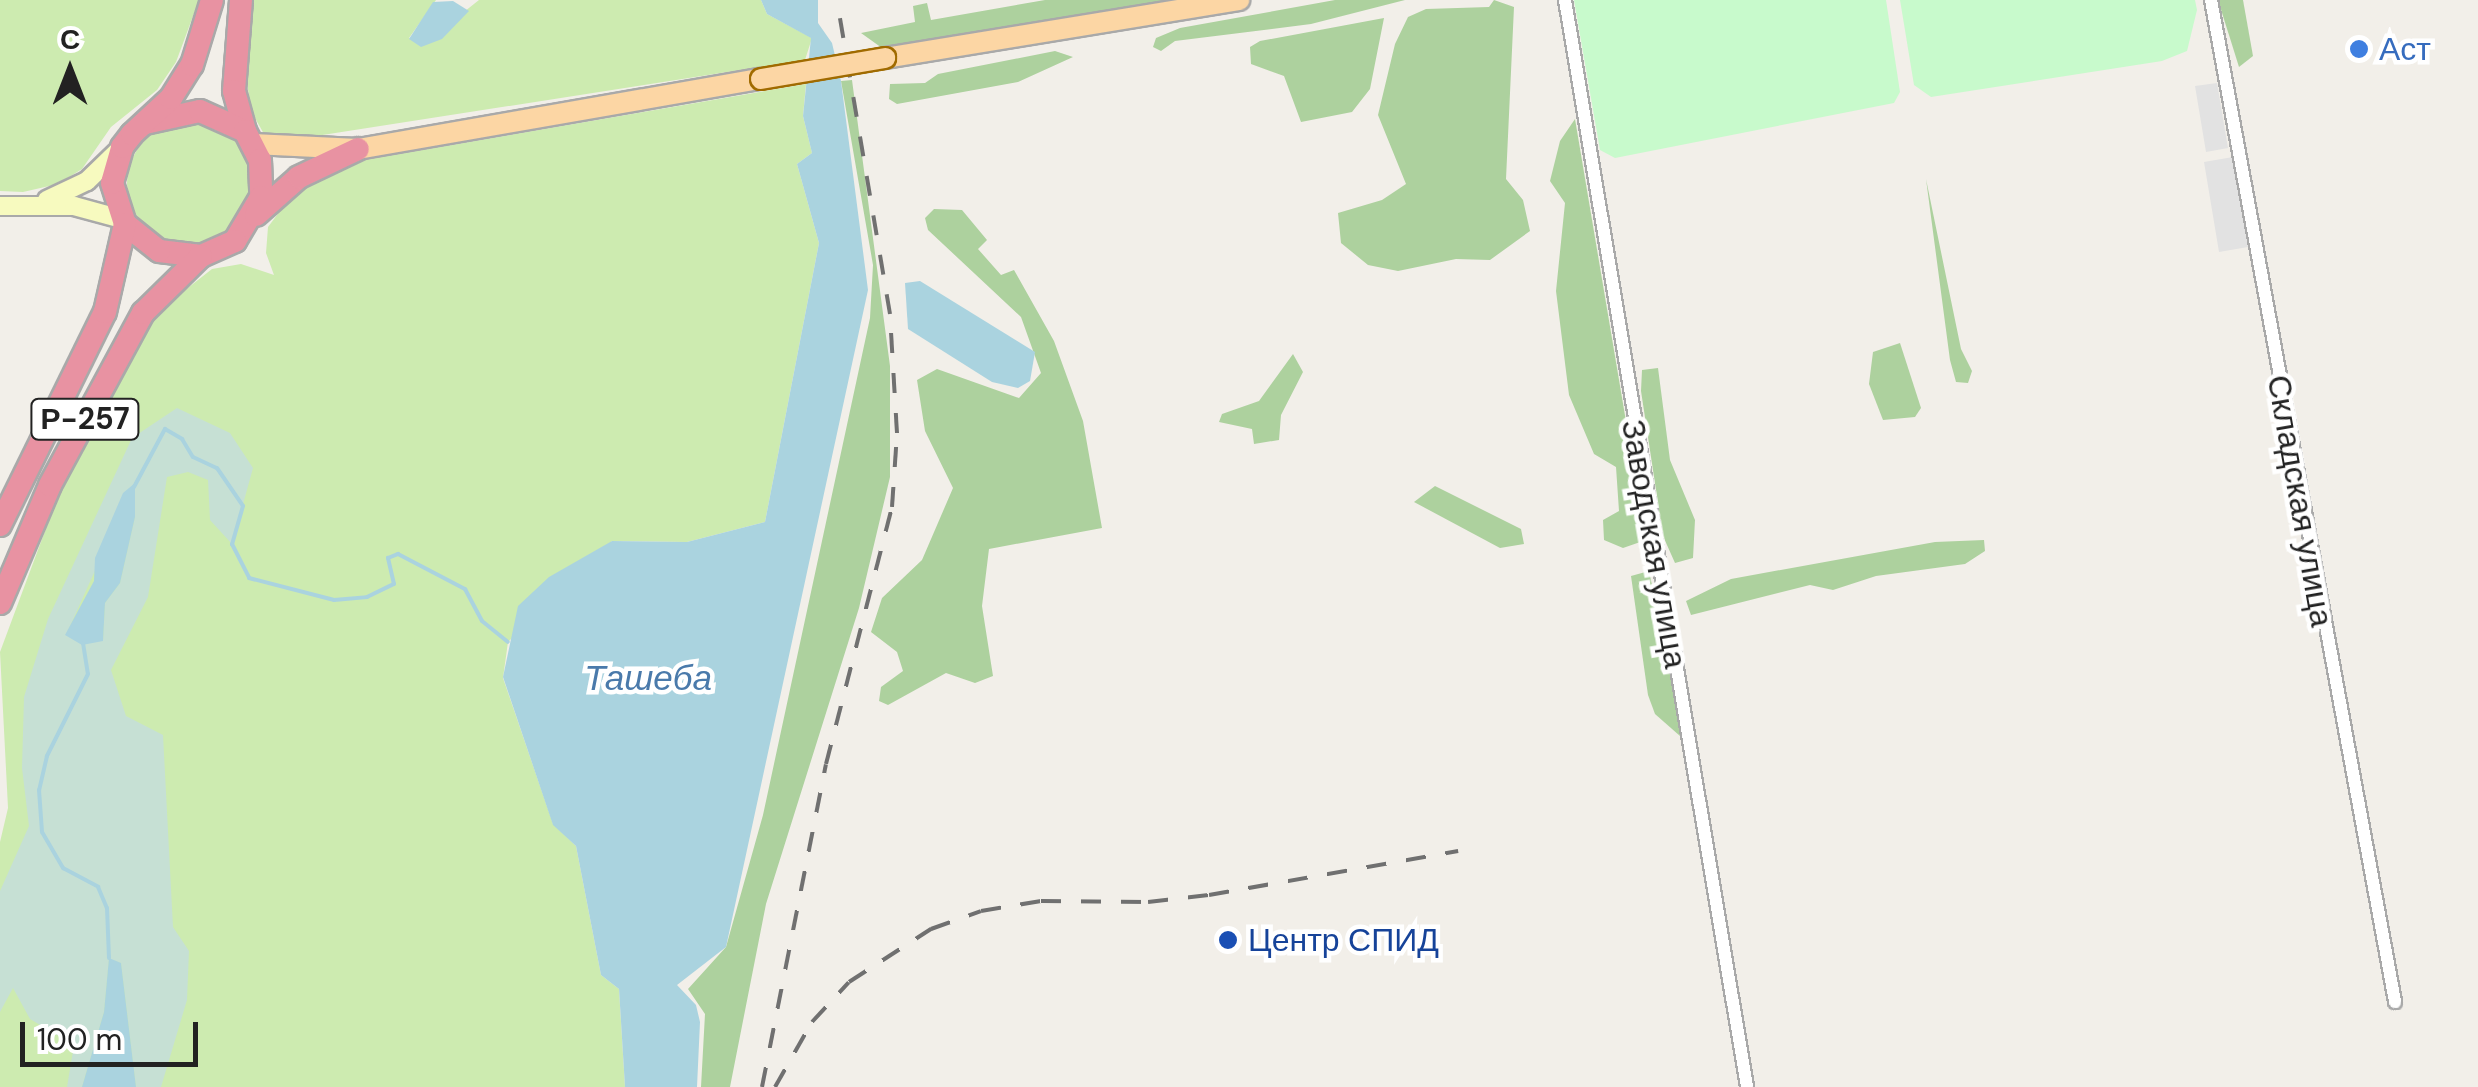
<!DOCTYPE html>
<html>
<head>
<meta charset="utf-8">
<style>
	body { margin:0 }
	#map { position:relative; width:2478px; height:1087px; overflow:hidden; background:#f2efe9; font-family:"DM Sans",sans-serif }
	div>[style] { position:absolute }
	.grass>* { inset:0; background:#cdebb0 }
	.round { border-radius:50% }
	.forest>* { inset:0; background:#add19e }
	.wetland>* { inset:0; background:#c6e0d4 }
	.park>* { inset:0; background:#c8facc }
	.parking>* { inset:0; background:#e2e2e2 }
	.water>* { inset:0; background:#aad3df }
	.stream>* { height:4px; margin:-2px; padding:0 2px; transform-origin:2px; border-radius:2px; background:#aad3df }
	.roads { filter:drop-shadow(2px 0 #a9a9a9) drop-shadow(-2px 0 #a9a9a9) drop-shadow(0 2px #a9a9a9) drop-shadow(0 -2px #a9a9a9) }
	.street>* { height:12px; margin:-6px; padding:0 6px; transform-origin:6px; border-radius:6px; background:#fff }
	.secondary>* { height:18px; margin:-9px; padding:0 9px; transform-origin:9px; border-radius:9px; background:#f7fabf }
	.primary>* { height:20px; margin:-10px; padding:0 10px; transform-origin:10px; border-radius:10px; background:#fcd6a4 }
	.highway>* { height:22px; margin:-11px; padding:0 11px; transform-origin:11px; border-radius:11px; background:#e892a2 }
	.rail>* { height:4px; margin-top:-2px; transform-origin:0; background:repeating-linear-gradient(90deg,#707070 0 20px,transparent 0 40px) }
	.bridges { filter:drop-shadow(2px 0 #a06b00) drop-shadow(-2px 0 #a06b00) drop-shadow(0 2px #a06b00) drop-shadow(0 -2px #a06b00) }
	.primary-bridge>* { height:20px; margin:-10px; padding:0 10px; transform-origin:10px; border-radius:10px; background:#fcd6a4 }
	.dots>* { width:28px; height:28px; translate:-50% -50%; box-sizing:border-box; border:5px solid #fff; border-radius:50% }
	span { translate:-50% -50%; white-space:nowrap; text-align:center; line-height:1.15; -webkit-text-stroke:9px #fff; paint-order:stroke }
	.shield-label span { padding:2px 8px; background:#fff; border:2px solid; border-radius:8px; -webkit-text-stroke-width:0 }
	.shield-label { font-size:30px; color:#222; font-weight:700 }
	.shop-label { font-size:32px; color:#366cbe }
	.left { translate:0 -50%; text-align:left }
	.street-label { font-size:32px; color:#222 }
	.transit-label { font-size:32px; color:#164399 }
	.water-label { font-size:35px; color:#4a7aab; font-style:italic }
	.north { position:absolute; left:20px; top:20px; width:100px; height:100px; -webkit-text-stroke:8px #fff; paint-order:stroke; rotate:0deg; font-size:28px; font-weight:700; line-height:40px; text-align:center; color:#222 }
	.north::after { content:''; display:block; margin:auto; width:35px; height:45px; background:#222; clip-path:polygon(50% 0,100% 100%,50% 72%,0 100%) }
	.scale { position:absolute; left:20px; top:1022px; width:178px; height:45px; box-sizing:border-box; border:5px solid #222; border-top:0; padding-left:12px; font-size:30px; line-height:35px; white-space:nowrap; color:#222; -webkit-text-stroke:8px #fff; paint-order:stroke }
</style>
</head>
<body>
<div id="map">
	<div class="grass">
		<div style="clip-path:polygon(0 0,199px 0,176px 62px,157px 90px,111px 127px,82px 169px,58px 184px,23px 192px,0 191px)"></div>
		<div style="clip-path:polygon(252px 0,436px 0,409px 38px,421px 46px,479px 0,761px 0,767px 14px,812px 38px,805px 60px,284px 141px,264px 134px,251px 111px,245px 68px)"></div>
		<div style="clip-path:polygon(806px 84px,803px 116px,812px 153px,797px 164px,819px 243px,765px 522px,687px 542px,612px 541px,508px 642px,503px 678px,553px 824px,576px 846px,601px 975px,619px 989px,625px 1087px,0 1087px,0 842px,8px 808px,0 652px,61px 488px,152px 316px,212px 269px,241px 264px,274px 275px,266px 253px,268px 227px,280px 211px,307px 183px,364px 160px)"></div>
		<div class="round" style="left:127px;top:121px;width:126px;height:126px"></div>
	</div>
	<div class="forest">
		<div style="clip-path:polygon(1045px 0,1168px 0,882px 48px,861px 33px,915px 22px,913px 6px,927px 3px,931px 20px)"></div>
		<div style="clip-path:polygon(1335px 0,1405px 0,1311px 24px,1175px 41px,1161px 51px,1153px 47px,1156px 38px,1180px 28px)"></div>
		<div style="clip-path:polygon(1494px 0,1514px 7px,1506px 179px,1523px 200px,1530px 231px,1490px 260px,1456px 259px,1398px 271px,1368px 265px,1341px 243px,1338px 213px,1382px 200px,1406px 184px,1378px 115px,1395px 44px,1408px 17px,1426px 9px,1489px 7px)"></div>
		<div style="clip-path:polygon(2218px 0,2243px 0,2253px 56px,2239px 67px)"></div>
		<div style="clip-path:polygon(1384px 18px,1370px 89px,1352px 112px,1301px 122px,1284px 76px,1251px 64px,1250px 47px,1260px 41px)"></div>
		<div style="clip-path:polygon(1055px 51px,1073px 57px,1018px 82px,897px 104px,889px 99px,890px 84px,925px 83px,938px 74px)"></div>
		<div style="clip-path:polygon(852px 80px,890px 366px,890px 477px,859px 608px,766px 904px,730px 1087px,701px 1087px,705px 1014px,688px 989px,726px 947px,763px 815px,870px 318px,873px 265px,841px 81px)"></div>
		<div style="clip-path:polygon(1575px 119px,1646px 540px,1623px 548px,1604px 540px,1603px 520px,1619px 511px,1616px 467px,1594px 454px,1569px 395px,1556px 291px,1565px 203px,1550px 181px,1560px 141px)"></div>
		<div style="clip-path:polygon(1926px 179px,1961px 349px,1972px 371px,1968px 383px,1956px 382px,1950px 360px)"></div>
		<div style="clip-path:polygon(934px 209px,962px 210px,987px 240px,978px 249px,1001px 275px,1014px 270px,1054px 341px,1083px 421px,1102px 528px,989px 549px,982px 606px,993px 676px,975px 683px,946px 673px,888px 705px,879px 701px,881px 687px,903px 671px,897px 652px,871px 632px,882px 598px,922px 560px,953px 488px,925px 431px,917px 380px,937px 369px,1019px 398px,1041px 373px,1021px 317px,928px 230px,925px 218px)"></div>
		<div style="clip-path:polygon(1900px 343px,1921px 408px,1915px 417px,1883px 420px,1869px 384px,1873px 352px)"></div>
		<div style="clip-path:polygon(1293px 354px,1303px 372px,1281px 415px,1279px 440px,1254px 444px,1252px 429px,1219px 422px,1222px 414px,1259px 401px)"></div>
		<div style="clip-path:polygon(1658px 368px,1670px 460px,1695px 520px,1693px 558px,1675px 563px,1663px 536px,1641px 391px,1642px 370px)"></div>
		<div style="clip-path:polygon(1435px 486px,1521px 529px,1524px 544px,1500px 548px,1414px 502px)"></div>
		<div style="clip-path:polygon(1984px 540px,1985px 551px,1965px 564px,1876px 576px,1833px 590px,1810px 585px,1691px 615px,1686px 601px,1731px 579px,1935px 542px)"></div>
		<div style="clip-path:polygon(1649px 571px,1679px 712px,1680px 736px,1655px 714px,1648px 695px,1631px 576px)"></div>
	</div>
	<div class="wetland">
		<div style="clip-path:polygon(evenodd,177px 408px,230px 433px,253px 468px,232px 544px,210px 520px,208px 480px,188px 472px,167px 477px,148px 597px,111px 670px,126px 716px,163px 735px,173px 927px,189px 951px,187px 1000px,161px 1087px,136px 1087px,121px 963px,109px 959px,104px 1012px,82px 1087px,67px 1087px,74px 1045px,30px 1019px,13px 988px,0 1012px,0 891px,29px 826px,22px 768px,24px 697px,48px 619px,132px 438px,177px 408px,134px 484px,135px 517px,120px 583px,105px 603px,103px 640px,66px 635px,134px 484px)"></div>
	</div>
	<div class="park">
		<div style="clip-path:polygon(1886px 0,1900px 92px,1894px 103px,1615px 158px,1600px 150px,1574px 0)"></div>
		<div style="clip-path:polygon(1900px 0,2195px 0,2197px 10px,2187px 51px,2162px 61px,1931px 97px,1914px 85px)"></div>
	</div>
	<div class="parking">
		<div style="clip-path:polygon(2217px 83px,2228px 148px,2206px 152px,2195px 86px)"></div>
		<div style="clip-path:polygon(2233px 157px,2248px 247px,2219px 252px,2204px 162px)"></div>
	</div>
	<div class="water">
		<div style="clip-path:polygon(761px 0,818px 0,818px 23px,832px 43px,841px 81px,868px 290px,726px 947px,677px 985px,696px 1005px,700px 1022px,697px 1087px,625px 1087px,619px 989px,601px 975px,576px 846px,553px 825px,503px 677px,518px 606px,549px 577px,612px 541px,687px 542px,765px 522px,819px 243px,797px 164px,812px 153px,803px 116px,811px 38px,767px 14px)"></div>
		<div style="clip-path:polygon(453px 1px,469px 11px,442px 39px,421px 47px,409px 39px,433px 2px)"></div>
		<div style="clip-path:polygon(920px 281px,1035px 352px,1030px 381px,1018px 388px,992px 382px,908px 329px,905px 283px)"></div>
		<div style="clip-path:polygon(135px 483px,135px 517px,120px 583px,105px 603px,103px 641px,82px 645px,65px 635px,94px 581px,95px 558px,123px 493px)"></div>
		<div style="clip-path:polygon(109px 958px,121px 963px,136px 1087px,82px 1087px,104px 1012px)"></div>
	</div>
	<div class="stream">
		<div style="left:134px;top:487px;width:66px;rotate:-61.9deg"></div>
		<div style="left:165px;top:429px;width:20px;rotate:30deg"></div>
		<div style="left:182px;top:439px;width:21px;rotate:59deg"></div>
		<div style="left:193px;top:457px;width:26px;rotate:25deg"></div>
		<div style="left:217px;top:468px;width:46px;rotate:55.6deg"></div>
		<div style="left:243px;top:506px;width:40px;rotate:106deg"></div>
		<div style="left:232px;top:544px;width:38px;rotate:63deg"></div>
		<div style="left:249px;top:578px;width:88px;rotate:14.5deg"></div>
		<div style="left:334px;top:600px;width:33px;rotate:-5deg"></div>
		<div style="left:367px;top:597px;width:30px;rotate:-26deg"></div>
		<div style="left:394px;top:584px;width:27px;rotate:-103deg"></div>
		<div style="left:388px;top:558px;width:11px;rotate:-22deg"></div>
		<div style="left:398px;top:554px;width:76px;rotate:27.6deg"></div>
		<div style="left:465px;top:589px;width:36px;rotate:62deg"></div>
		<div style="left:482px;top:621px;width:33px;rotate:39deg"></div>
		<div style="left:83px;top:643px;width:31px;rotate:81deg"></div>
		<div style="left:88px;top:674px;width:92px;rotate:116.6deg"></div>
		<div style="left:47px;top:756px;width:35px;rotate:103deg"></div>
		<div style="left:39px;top:790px;width:42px;rotate:85.9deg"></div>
		<div style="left:42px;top:832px;width:42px;rotate:59.7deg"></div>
		<div style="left:63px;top:868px;width:40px;rotate:28deg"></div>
		<div style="left:98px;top:887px;width:23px;rotate:67deg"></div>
		<div style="left:107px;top:908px;width:50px;rotate:87.7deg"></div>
	</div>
	<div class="roads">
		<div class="street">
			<div style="left:1565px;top:0;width:1102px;rotate:80.49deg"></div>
			<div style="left:2211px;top:0;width:1019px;rotate:79.59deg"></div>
		</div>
		<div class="secondary">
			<div style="left:47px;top:200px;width:44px;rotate:-25.4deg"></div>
			<div style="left:87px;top:181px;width:49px;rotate:-44.2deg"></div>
			<div style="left:0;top:206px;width:74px"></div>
			<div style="left:74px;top:206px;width:50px;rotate:15.2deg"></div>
		</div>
		<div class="primary">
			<div style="left:885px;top:58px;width:359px;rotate:-9.3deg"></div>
			<div style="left:253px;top:144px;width:105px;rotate:2.7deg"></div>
			<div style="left:358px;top:149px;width:409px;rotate:-9.9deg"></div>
		</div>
		<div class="highway">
			<div style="left:241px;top:0;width:91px;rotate:94.4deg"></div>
			<div style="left:234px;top:91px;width:41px;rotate:74.6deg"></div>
			<div style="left:145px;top:123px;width:56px;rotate:-12.3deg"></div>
			<div style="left:200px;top:111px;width:49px;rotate:24deg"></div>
			<div style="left:245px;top:131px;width:33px;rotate:63deg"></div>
			<div style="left:260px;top:160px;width:37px;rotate:88deg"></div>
			<div style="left:261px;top:197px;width:51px;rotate:120.6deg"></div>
			<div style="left:235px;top:241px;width:37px;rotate:156deg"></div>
			<div style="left:201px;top:256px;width:42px;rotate:-173.2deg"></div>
			<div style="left:159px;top:251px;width:43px;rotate:-141.5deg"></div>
			<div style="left:125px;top:224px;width:43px;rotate:-107.6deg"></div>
			<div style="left:112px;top:183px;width:37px;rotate:-74deg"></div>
			<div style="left:122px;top:147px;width:16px;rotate:-52deg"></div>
			<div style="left:132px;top:134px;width:53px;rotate:-42.7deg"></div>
			<div style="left:171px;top:98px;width:39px;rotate:-58deg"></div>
			<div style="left:192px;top:65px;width:68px;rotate:-72.9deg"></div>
			<div style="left:256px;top:215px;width:57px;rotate:-41.5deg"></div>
			<div style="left:299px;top:177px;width:65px;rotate:-25.4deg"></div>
			<div style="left:0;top:525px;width:237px;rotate:-63.8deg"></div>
			<div style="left:105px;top:312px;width:90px;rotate:-77.2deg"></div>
			<div style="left:0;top:603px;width:128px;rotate:-67deg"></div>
			<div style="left:50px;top:485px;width:196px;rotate:-61.6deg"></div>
			<div style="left:143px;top:313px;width:81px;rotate:-44.5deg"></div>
		</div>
	</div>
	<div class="rail">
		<div style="left:762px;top:1087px;width:329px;rotate:-78.8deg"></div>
		<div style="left:826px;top:764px;width:265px;rotate:-75.6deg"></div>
		<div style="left:892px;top:507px;width:74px;rotate:-86.1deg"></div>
		<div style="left:897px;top:433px;width:119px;rotate:-93.4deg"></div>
		<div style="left:890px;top:314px;width:318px;rotate:-99.6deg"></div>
		<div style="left:775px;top:1087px;width:75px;rotate:-60.4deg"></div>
		<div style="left:812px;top:1022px;width:54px;rotate:-47.2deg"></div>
		<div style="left:849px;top:982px;width:98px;rotate:-32.9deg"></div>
		<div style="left:931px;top:929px;width:53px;rotate:-19.8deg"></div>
		<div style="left:981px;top:911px;width:61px;rotate:-9.5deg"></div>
		<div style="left:1041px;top:901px;width:107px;rotate:0.5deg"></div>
		<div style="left:1148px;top:902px;width:61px;rotate:-6.5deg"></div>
		<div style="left:1209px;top:895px;width:253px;rotate:-10deg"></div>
	</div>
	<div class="bridges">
		<div class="primary-bridge">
			<div style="left:761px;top:79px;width:126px;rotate:-9.6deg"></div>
		</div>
	</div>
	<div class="dots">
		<div style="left:2359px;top:49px;background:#3f7fe0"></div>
		<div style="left:1228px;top:940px;background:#1a4fb4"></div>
	</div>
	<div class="shield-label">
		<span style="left:85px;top:419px">Р-257</span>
	</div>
	<div class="shop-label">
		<span class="left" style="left:2379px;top:49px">Аст</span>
	</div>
	<div class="street-label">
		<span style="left:2300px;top:501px;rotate:80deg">Складская улица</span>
		<span style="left:1654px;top:544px;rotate:80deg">Заводская улица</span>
	</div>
	<div class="transit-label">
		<span class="left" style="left:1248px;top:940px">Центр СПИД</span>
	</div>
	<div class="water-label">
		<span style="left:648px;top:678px">Ташеба</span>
	</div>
	<div class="north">С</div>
	<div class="scale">100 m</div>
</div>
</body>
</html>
